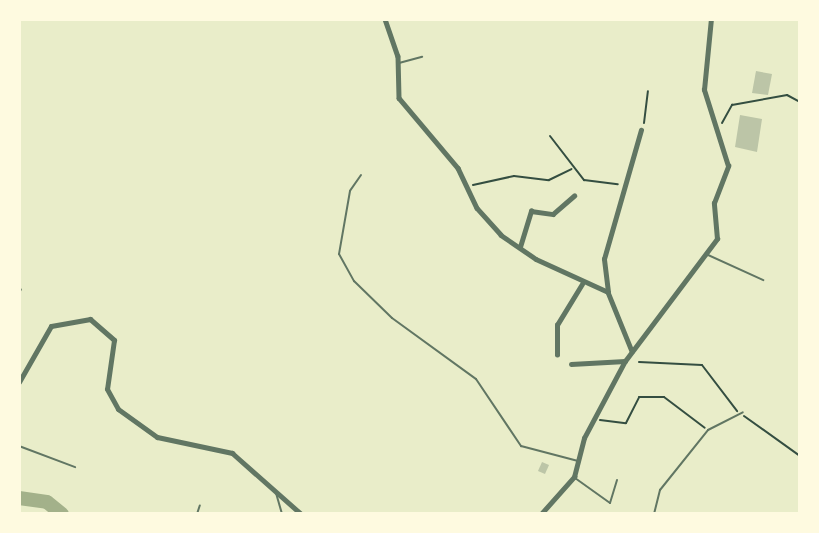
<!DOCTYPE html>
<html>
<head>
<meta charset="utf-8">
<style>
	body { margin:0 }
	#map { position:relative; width:819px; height:533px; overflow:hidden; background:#e9edc9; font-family:"Titillium Web",sans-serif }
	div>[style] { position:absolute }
	.river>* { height:14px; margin:-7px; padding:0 7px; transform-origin:7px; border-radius:7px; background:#a3b18a }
	.building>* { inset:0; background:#bcc5a7 }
	.path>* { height:2px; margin:-1px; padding:0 1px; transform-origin:1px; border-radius:1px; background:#344e41 }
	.service>* { height:2px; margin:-1px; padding:0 1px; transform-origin:1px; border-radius:1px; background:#617663 }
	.minor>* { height:4.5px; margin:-2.25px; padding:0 2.25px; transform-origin:2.25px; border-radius:2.25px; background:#617663 }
	.tertiary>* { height:5px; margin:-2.5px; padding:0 2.5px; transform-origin:2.5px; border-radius:2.5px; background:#617663 }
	span { translate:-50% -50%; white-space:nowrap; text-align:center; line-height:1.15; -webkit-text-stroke:6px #fefae0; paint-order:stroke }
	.frame { position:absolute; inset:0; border:21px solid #fefae0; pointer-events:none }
</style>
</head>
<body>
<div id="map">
	<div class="river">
		<div style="left:19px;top:498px;width:28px;rotate:8deg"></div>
		<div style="left:47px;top:502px;width:19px;rotate:39deg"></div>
	</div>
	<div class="building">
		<div style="clip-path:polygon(756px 71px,772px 74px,768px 95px,752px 93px)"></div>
		<div style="clip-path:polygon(740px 115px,762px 119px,757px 152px,735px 147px)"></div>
		<div style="clip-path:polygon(542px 462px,549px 465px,545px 474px,538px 471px)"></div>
	</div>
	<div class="path">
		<div style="left:644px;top:123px;width:32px;rotate:-83deg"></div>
		<div style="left:722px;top:123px;width:21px;rotate:-61deg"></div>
		<div style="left:732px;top:105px;width:56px;rotate:-10.3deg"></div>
		<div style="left:787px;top:95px;width:15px;rotate:28deg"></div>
		<div style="left:550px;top:136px;width:56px;rotate:52.3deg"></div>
		<div style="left:584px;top:180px;width:34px;rotate:7deg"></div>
		<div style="left:473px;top:185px;width:42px;rotate:-12.4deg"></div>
		<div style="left:514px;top:176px;width:35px;rotate:7deg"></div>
		<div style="left:549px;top:180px;width:25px;rotate:-26deg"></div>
		<div style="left:639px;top:362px;width:63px;rotate:2.7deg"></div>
		<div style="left:702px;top:365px;width:58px;rotate:52.7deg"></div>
		<div style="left:744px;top:416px;width:69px;rotate:35.5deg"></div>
		<div style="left:600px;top:420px;width:26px;rotate:7deg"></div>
		<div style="left:626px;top:423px;width:29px;rotate:-63deg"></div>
		<div style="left:639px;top:397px;width:25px"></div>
		<div style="left:664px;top:397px;width:51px;rotate:37.1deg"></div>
	</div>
	<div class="service">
		<div style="left:399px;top:63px;width:24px;rotate:-15deg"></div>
		<div style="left:361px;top:175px;width:19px;rotate:125deg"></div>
		<div style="left:350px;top:191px;width:64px;rotate:99.9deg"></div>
		<div style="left:339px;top:254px;width:31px;rotate:61deg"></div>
		<div style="left:354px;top:281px;width:53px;rotate:44.2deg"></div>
		<div style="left:392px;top:318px;width:104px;rotate:36deg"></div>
		<div style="left:476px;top:379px;width:81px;rotate:56.1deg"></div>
		<div style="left:521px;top:446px;width:59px;rotate:14.7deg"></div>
		<div style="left:706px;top:254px;width:63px;rotate:24.5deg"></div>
		<div style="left:19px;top:293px;width:4px;rotate:-63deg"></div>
		<div style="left:19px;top:446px;width:60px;rotate:20.6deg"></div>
		<div style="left:575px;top:478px;width:43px;rotate:35.5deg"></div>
		<div style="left:610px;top:503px;width:24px;rotate:-73deg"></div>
		<div style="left:276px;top:493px;width:22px;rotate:74deg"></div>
		<div style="left:19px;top:513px;width:1px;rotate:45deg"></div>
		<div style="left:197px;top:514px;width:9px;rotate:-72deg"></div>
		<div style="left:654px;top:514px;width:25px;rotate:-76deg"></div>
		<div style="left:660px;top:490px;width:77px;rotate:-51.3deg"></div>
		<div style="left:708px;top:430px;width:39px;rotate:-27deg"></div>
	</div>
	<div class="minor">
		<div style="left:385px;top:19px;width:39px;rotate:71deg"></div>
		<div style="left:398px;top:56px;width:42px;rotate:88.6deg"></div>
		<div style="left:399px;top:98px;width:92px;rotate:49.9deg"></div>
		<div style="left:458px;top:168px;width:44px;rotate:64.6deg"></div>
		<div style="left:477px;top:208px;width:36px;rotate:48deg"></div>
		<div style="left:501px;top:235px;width:42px;rotate:34.4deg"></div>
		<div style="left:536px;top:259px;width:79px;rotate:24.6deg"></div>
		<div style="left:608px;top:292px;width:64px;rotate:67.9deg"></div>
		<div style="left:520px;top:247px;width:38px;rotate:-73deg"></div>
		<div style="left:531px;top:211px;width:22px;rotate:8deg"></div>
		<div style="left:553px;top:214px;width:28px;rotate:-41deg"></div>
		<div style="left:608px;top:292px;width:33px;rotate:-97deg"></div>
		<div style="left:604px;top:259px;width:134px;rotate:-74deg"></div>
		<div style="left:557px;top:355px;width:30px;rotate:-90deg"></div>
		<div style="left:557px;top:325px;width:48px;rotate:-58.6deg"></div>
		<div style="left:571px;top:364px;width:54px;rotate:-3.2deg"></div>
		<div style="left:541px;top:514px;width:50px;rotate:-48.3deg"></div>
		<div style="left:574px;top:477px;width:40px;rotate:-75.6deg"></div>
		<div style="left:584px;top:438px;width:87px;rotate:-62deg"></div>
		<div style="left:625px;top:361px;width:153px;rotate:-53deg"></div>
		<div style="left:717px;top:239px;width:36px;rotate:-95deg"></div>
		<div style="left:714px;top:203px;width:40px;rotate:-69deg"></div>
		<div style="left:728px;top:166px;width:80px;rotate:-107.5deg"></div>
		<div style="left:704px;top:90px;width:71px;rotate:-84.4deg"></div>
	</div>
	<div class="tertiary">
		<div style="left:19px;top:382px;width:64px;rotate:-60.3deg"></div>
		<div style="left:51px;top:326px;width:40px;rotate:-10deg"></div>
		<div style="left:90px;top:319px;width:32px;rotate:41deg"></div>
		<div style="left:114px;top:340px;width:49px;rotate:98.1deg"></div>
		<div style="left:107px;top:389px;width:23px;rotate:61deg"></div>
		<div style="left:118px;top:409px;width:48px;rotate:35.7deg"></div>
		<div style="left:157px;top:437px;width:77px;rotate:12deg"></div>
		<div style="left:232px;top:453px;width:92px;rotate:41.5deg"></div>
	</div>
	<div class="frame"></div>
</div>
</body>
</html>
